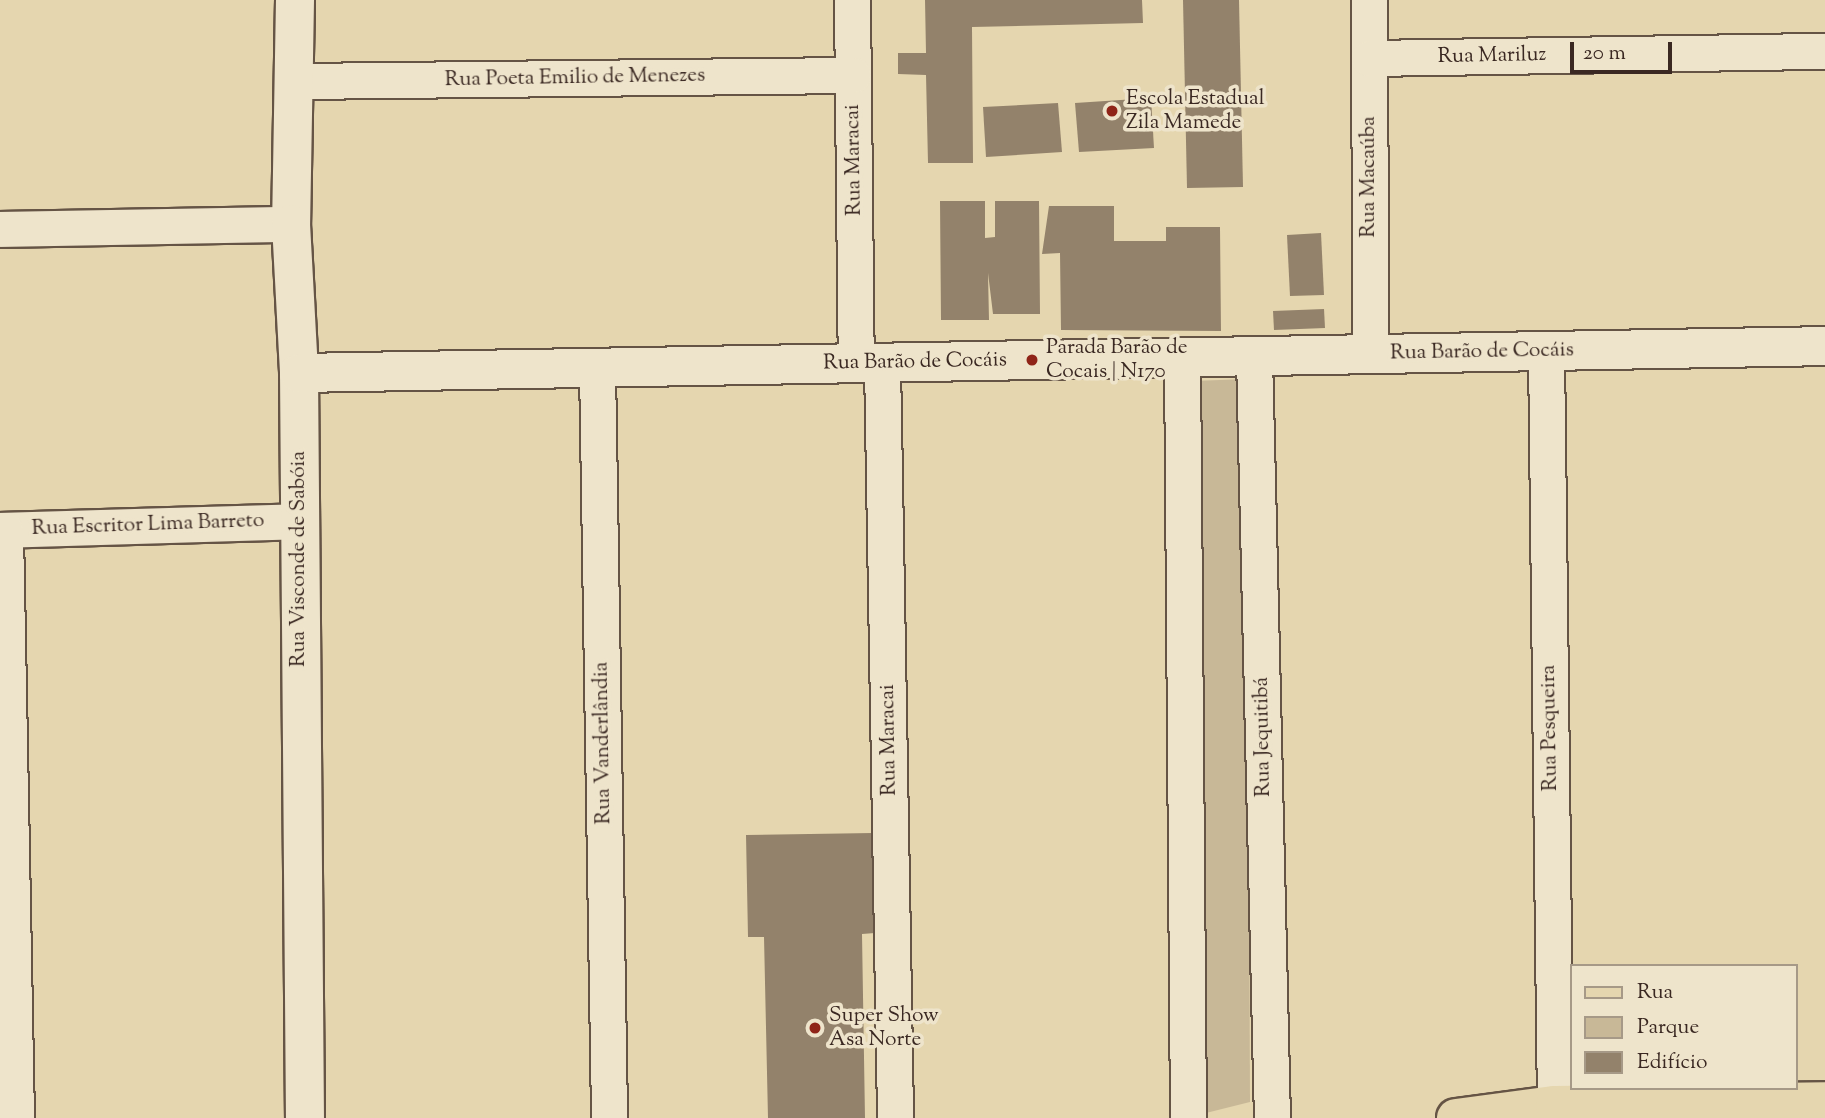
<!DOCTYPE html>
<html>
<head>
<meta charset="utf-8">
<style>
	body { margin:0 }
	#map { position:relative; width:1825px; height:1118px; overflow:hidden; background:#e5d6af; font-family:"Sorts Mill Goudy",serif }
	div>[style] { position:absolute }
	.green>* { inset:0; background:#c8b897 }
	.building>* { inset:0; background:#93826b }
	.roads { filter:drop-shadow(2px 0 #655445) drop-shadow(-2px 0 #655445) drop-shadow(0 2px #655445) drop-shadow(0 -2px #655445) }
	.minor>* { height:35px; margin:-17.5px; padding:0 17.5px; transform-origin:17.5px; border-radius:17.5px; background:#eee4cb }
	.tertiary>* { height:38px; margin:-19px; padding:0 19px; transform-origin:19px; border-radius:19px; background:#eee4cb }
	.primary>* { height:38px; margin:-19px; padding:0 19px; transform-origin:19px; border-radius:19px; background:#e5d6af }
	.dots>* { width:19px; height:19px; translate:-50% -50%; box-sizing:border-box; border:4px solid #eee4cb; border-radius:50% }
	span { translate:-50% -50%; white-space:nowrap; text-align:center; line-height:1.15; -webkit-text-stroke:7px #eee4cb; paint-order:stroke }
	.street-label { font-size:21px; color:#3a2822 }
	.poi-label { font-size:21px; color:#3a2822 }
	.left { translate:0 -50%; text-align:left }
	.legend { position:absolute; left:1570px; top:964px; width:228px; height:126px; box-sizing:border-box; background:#eee4cb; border:2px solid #a69987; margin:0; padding:9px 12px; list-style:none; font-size:21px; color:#3a2822 }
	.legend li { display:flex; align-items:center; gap:14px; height:35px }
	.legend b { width:35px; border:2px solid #a69987 }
	.scale { position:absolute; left:1570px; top:42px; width:102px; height:32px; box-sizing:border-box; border:4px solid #3a2822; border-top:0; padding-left:9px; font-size:21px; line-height:24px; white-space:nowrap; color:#3a2822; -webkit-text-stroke:5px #eee4cb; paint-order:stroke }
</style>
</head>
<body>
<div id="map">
	<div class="green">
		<div style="clip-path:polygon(1247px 379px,1250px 1102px,1202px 1114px,1193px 381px)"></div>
	</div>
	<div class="building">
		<div style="clip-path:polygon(925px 0,1142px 0,1143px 23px,972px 27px,973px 163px,928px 163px,926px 75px,898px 74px,898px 53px,926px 53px)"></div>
		<div style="clip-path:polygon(1183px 0,1239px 0,1243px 187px,1187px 188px)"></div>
		<div style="clip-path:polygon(1151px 98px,1154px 148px,1079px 152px,1075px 103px)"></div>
		<div style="clip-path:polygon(1058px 103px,1062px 152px,986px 157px,983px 107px)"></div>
		<div style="clip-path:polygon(940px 201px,985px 201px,985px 238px,995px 237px,995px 201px,1039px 201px,1040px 314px,993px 314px,988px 273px,989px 320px,941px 320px)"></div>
		<div style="clip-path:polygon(1049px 206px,1114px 206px,1114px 241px,1166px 241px,1166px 227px,1220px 227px,1221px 331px,1061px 330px,1060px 253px,1042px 254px)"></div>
		<div style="clip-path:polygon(1321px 233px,1324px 295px,1290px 296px,1287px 235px)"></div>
		<div style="clip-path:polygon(1324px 309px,1325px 328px,1274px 330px,1273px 311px)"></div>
		<div style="clip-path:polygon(873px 833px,875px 933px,862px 934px,865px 1118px,768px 1118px,764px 937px,748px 937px,746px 835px)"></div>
	</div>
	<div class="roads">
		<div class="minor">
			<div style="left:852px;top:0;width:363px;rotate:89.4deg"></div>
			<div style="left:1369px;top:0;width:354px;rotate:89.8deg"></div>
			<div style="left:1369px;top:58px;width:456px;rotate:-0.9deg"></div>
			<div style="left:297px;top:81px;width:556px;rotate:-0.62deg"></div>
			<div style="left:0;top:229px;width:291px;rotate:-1deg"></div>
			<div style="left:1546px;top:350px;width:755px;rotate:89.32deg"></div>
			<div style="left:1254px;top:356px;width:762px;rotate:88.65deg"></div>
			<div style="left:1182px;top:357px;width:761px;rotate:89.55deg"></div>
			<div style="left:882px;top:362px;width:756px;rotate:89.01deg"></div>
			<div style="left:597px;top:367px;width:751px;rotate:89.08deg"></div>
			<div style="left:0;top:530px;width:297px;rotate:-1.7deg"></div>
			<div style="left:5px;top:530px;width:588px;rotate:88.93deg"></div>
		</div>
		<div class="tertiary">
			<div style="left:295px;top:0;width:224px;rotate:91deg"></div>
			<div style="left:291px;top:224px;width:149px;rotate:86.9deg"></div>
			<div style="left:299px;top:373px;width:745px;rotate:89.54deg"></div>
			<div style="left:299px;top:373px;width:1526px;rotate:-1.01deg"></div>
		</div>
		<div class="primary">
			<div style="left:1456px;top:1118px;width:100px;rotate:-7.5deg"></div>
			<div style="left:1555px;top:1105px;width:270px;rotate:-0.8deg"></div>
		</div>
	</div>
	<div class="dots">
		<div style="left:1112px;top:111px;background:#8f2418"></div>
		<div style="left:1032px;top:360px;background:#8f2418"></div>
		<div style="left:815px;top:1028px;background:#8f2418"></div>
	</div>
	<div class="street-label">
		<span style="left:1492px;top:56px;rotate:-1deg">Rua Mariluz</span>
		<span style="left:575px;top:78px;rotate:-1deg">Rua Poeta Emilio de Menezes</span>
		<span style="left:854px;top:160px;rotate:-91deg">Rua Maracai</span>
		<span style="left:1369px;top:177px;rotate:-90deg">Rua Macaúba</span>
		<span style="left:1482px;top:352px;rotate:-1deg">Rua Barão de Cocáis</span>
		<span style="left:915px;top:362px;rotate:-1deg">Rua Barão de Cocáis</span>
		<span style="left:148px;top:525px;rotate:-2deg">Rua Escritor Lima Barreto</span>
		<span style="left:299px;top:559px;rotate:-90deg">Rua Visconde de Sabóia</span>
		<span style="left:1550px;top:728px;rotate:-91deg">Rua Pesqueira</span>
		<span style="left:1263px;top:737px;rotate:-91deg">Rua Jequitibá</span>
		<span style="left:889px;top:740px;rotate:-91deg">Rua Maracai</span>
		<span style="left:603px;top:743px;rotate:-91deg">Rua Vanderlândia</span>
	</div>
	<div class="poi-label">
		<span class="left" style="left:1126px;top:111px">Escola Estadual<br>Zila Mamede</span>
		<span class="left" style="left:1046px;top:360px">Parada Barão de<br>Cocais | N170</span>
		<span class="left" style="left:829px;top:1028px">Super Show<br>Asa Norte</span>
	</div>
	<ul class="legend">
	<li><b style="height:9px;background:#e5d6af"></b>Rua</li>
	<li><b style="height:19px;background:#c8b897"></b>Parque</li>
	<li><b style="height:19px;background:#93826b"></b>Edifício</li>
	</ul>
	<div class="scale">20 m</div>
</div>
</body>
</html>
